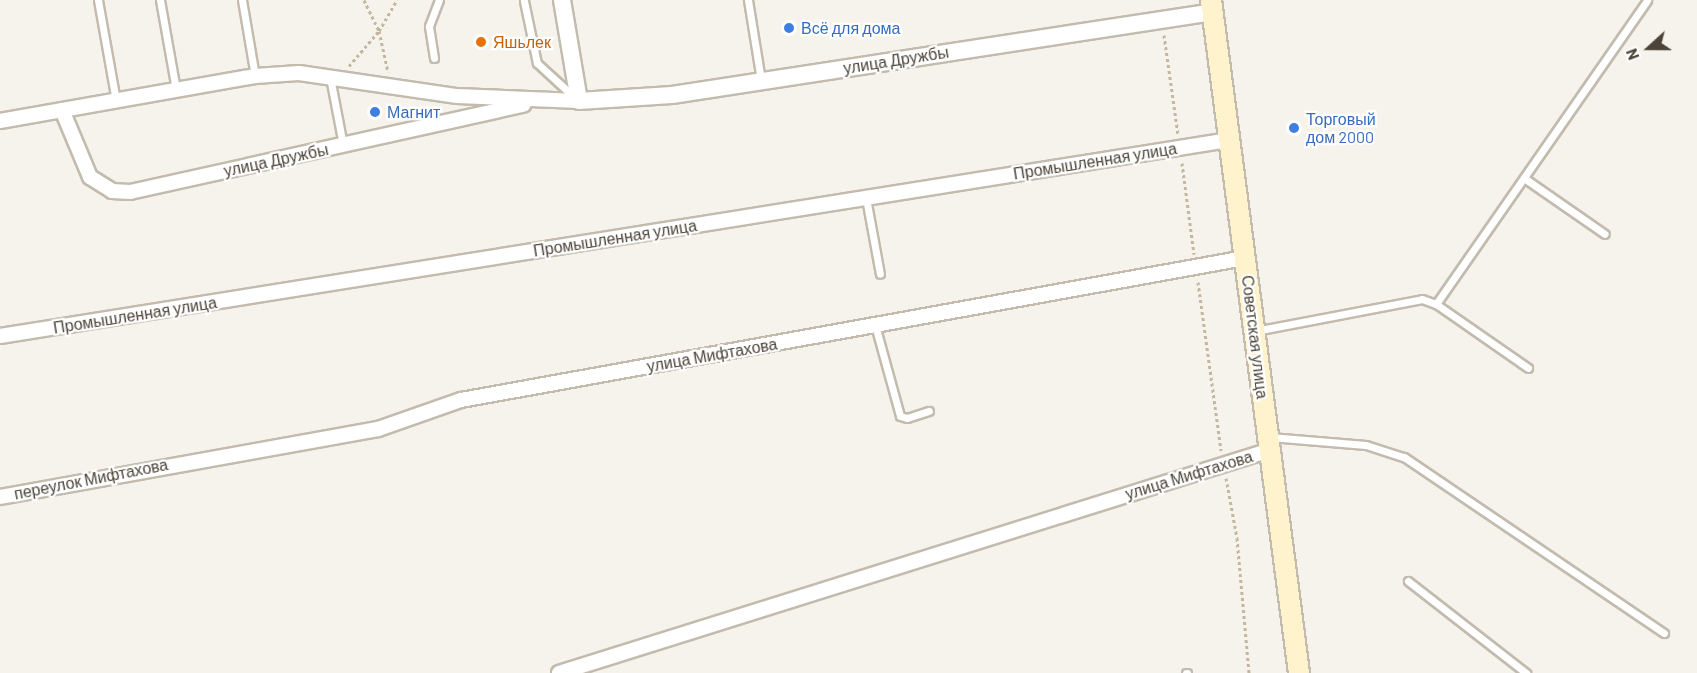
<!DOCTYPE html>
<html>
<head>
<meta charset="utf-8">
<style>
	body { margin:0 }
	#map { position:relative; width:1697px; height:673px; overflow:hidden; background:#f6f3ec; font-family:Barlow,sans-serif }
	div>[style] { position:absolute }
	.path>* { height:3px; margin-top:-1.5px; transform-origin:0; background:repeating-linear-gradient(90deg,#c4b79f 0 3px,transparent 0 6px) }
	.roads { filter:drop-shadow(2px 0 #c2bbae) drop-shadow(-2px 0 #c2bbae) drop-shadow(0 2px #c2bbae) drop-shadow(0 -2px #c2bbae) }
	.service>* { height:7px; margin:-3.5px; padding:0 3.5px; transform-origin:3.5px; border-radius:3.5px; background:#fff }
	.minor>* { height:14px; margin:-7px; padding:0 7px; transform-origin:7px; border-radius:7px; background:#fff }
	.tertiary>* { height:16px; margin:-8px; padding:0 8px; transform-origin:8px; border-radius:8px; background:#fff }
	.secondary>* { height:20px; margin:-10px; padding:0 10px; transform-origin:10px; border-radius:10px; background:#fff3cd }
	.dots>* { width:16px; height:16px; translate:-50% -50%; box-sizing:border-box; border:3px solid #fff; border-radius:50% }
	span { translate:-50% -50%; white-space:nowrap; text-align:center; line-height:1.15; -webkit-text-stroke:4.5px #fff; paint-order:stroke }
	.shop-label { font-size:16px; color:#366cbe }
	.left { translate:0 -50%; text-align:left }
	.food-label { font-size:16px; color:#c56008 }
	.street-label { font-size:16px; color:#4b4439 }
	.north { position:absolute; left:1619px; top:18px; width:60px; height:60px; -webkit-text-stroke:4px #fff; paint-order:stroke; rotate:249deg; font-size:16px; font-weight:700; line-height:24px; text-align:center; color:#4b4439 }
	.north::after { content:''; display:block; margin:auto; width:21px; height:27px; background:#4b4439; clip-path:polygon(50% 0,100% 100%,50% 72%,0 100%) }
</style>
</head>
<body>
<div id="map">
	<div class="path">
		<div style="left:364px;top:0;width:34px;rotate:64deg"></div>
		<div style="left:379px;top:31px;width:42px;rotate:77.6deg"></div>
		<div style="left:1164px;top:35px;width:101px;rotate:82deg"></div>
		<div style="left:349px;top:66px;width:46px;rotate:-49.4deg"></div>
		<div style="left:379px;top:31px;width:36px;rotate:-60deg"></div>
		<div style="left:1182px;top:163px;width:92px;rotate:82.5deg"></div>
		<div style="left:1198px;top:282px;width:170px;rotate:82.2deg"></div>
		<div style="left:1226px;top:478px;width:61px;rotate:79.6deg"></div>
		<div style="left:1237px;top:538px;width:136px;rotate:84.9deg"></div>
	</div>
	<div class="roads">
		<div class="service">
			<div style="left:98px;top:0;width:103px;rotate:79.9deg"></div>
			<div style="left:160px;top:0;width:91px;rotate:79.9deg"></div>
			<div style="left:242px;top:0;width:77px;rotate:80.3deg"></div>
			<div style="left:748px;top:0;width:81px;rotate:80.8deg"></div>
			<div style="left:524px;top:1px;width:63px;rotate:78.2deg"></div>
			<div style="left:537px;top:63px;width:52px;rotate:42.6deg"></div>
			<div style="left:434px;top:58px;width:32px;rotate:-99deg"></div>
			<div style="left:429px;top:26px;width:28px;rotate:-69deg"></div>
			<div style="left:330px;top:77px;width:69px;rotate:79.2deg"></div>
			<div style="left:1524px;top:178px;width:98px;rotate:34.7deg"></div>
			<div style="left:866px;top:198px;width:77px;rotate:79.6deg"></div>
			<div style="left:1436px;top:304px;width:370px;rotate:-55.2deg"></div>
			<div style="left:875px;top:325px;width:94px;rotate:74.6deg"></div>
			<div style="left:900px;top:416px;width:7px;rotate:16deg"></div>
			<div style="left:907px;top:418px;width:23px;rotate:-18deg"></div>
			<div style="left:1255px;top:331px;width:170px;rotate:-10.8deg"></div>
			<div style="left:1422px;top:299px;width:15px;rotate:20deg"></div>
			<div style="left:1436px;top:304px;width:112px;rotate:34.8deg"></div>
			<div style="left:1270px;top:437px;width:96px;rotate:4.8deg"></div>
			<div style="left:1366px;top:445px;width:40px;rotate:18deg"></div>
			<div style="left:1404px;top:457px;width:314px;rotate:34.1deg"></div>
			<div style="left:1408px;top:581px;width:150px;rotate:37.9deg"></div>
			<div style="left:1186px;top:673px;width:1px"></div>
		</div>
		<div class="minor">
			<div style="left:62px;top:110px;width:73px;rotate:67.3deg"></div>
			<div style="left:90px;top:177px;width:26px;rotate:32deg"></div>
			<div style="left:112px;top:191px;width:18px;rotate:3deg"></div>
			<div style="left:130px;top:192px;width:403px;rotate:-12.5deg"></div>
			<div style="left:0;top:121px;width:259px;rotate:-10deg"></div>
			<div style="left:255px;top:76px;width:44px;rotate:-3.9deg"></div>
			<div style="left:299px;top:73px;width:160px;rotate:8.3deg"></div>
			<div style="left:457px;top:96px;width:122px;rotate:2.3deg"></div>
			<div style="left:0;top:336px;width:1245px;rotate:-9.06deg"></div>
			<div style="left:0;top:497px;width:384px;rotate:-10.2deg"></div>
			<div style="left:378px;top:429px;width:88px;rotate:-19.3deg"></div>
			<div style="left:461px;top:400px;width:797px;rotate:-10.27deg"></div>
			<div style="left:559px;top:673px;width:745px;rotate:-17.41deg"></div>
		</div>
		<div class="tertiary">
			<div style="left:562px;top:0;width:102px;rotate:80.4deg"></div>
			<div style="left:579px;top:101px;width:93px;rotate:-3.7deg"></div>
			<div style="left:672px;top:95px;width:547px;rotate:-8.72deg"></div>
		</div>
		<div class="secondary">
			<div style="left:1211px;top:0;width:679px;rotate:82.55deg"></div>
		</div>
	</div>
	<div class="dots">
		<div style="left:789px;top:28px;background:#3f7fe0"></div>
		<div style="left:481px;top:42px;background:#e8710a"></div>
		<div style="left:375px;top:112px;background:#3f7fe0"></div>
		<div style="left:1294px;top:128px;background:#3f7fe0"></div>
	</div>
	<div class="shop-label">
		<span class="left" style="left:801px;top:28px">Всё для дома</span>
		<span class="left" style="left:387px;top:112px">Магнит</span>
		<span class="left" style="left:1306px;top:128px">Торговый<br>дом 2000</span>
	</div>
	<div class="food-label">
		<span class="left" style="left:493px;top:42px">Яшьлек</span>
	</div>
	<div class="street-label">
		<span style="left:896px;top:60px;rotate:-9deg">улица Дружбы</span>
		<span style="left:276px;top:160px;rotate:-12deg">улица Дружбы</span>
		<span style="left:1095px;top:161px;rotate:-9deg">Промышленная улица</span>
		<span style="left:615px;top:238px;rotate:-9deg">Промышленная улица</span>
		<span style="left:135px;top:315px;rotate:-9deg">Промышленная улица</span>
		<span style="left:1255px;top:337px;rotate:83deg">Советская улица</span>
		<span style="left:712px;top:355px;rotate:-10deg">улица Мифтахова</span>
		<span style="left:1189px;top:475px;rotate:-17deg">улица Мифтахова</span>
		<span style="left:91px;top:479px;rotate:-11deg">переулок Мифтахова</span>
	</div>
	<div class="north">N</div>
</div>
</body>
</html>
